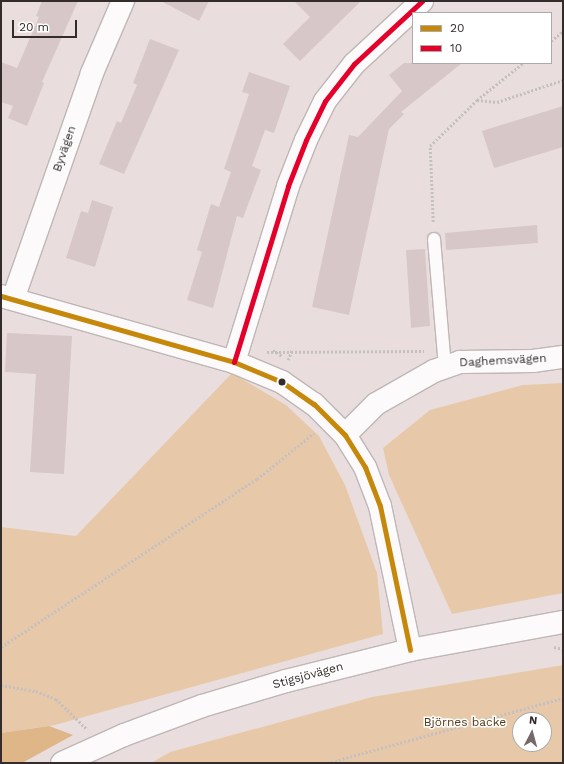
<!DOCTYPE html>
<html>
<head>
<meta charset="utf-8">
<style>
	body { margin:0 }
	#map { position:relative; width:564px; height:764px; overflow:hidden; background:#e9dedd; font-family:"Work Sans",sans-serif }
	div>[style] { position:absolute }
	.green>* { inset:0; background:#e7c9aa }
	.forest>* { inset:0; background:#deb687 }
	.building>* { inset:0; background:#d7c7c8 }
	.path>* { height:2.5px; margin-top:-1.25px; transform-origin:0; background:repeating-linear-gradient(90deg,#c4c0bf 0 2px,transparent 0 4px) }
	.roads { filter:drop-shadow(1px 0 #bfb6b6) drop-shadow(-1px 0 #bfb6b6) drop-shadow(0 1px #bfb6b6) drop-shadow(0 -1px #bfb6b6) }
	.lane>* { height:12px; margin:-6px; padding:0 6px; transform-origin:6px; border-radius:6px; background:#fcfafa }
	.street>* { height:22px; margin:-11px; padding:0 11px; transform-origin:11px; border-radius:11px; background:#fcfafa }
	.secondary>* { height:22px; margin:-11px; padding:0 11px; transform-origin:11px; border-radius:11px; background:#fcfafa }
	.bus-1>* { height:5px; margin:-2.5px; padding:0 2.5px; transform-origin:2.5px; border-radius:2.5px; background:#c6880b }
	.bus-2>* { height:5px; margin:-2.5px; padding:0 2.5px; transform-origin:2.5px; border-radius:2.5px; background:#e4002b }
	.dots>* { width:11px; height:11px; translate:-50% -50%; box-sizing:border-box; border:2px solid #fff; border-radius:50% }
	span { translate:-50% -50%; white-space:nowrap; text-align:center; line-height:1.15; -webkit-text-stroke:3px #fff; paint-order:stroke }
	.street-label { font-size:12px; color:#332c2b }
	.park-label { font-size:12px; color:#553a17 }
	.frame { position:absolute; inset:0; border:2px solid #332c2b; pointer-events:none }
	.legend { position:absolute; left:412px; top:12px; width:140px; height:52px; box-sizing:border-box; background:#fff; border:1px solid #adabaa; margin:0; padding:5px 7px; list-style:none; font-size:12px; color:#332c2b }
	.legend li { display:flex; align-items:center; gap:8px; height:20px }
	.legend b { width:20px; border:1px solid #adabaa }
	.north { position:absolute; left:512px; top:712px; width:40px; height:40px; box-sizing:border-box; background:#fff; border:1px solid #adabaa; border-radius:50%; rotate:6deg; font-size:11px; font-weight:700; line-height:16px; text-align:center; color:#332c2b }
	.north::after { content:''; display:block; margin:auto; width:14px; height:18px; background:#736a69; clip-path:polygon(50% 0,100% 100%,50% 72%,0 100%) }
	.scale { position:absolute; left:12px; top:20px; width:65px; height:18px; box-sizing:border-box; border:2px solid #332c2b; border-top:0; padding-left:5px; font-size:12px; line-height:14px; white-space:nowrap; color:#332c2b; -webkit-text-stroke:3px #fff; paint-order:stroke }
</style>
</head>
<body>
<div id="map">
	<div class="green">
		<div style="clip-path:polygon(232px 373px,286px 405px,319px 436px,345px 485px,377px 573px,383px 634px,55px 725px,1px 733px,1px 527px,76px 536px)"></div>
		<div style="clip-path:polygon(563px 383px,563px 593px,452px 614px,389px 475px,383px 448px,430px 410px,523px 385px)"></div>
		<div style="clip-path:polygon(evenodd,563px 665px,563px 763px,151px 763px,170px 752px,372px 697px,563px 665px,520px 720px,544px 720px,544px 744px,520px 744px,520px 720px)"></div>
	</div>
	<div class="forest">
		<div style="clip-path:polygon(49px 726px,73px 735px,22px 763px,1px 763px,1px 733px)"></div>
	</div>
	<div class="building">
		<div style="clip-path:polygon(42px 1px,78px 1px,42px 82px,44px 83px,27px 126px,8px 118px,13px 106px,1px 102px,1px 62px,17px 68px,39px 17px,36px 16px)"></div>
		<div style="clip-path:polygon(161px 1px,209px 1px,199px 21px)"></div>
		<div style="clip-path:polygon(294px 1px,361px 1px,300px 61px,283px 44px,310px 17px)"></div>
		<div style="clip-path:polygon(150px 39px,179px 50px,124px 174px,99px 164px,117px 121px,121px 123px,137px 85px,133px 83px)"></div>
		<div style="clip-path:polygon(404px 63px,462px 63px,401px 112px,404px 114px,389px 129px,349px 315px,312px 307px,349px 135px,358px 137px,402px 91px,389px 75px)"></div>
		<div style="clip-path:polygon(249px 72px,290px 86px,274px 133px,265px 130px,252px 166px,261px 170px,243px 218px,237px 216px,213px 308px,187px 300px,202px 252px,197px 250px,211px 204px,219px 207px,231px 172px,224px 169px,249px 94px,242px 92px)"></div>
		<div style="clip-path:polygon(563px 106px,563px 147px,494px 168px,482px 131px)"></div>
		<div style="clip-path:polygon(92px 200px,113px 207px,95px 267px,66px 258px,81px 211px,88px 213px)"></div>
		<div style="clip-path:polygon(537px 225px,538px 243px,446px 250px,445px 233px)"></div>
		<div style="clip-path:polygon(425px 249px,430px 326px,411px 328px,406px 250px)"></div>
		<div style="clip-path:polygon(7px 333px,72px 336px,64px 474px,30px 472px,36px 374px,5px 372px)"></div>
	</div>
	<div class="path">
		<div style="left:551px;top:41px;width:16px;rotate:-40deg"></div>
		<div style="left:477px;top:100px;width:59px;rotate:-38.8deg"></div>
		<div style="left:433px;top:222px;width:76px;rotate:-92.3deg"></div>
		<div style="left:430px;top:146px;width:66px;rotate:-44.4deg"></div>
		<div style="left:477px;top:100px;width:20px;rotate:6deg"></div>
		<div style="left:497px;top:102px;width:70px;rotate:-18.4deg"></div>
		<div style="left:273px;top:350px;width:11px;rotate:34deg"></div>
		<div style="left:267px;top:352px;width:157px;rotate:-0.4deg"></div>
		<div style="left:288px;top:360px;width:11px;rotate:-68deg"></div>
		<div style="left:1px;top:647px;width:306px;rotate:-33.3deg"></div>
		<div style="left:257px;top:479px;width:73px;rotate:-38.9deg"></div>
		<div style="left:554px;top:647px;width:9px;rotate:13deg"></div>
		<div style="left:1px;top:685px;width:36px;rotate:10deg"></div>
		<div style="left:36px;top:691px;width:22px;rotate:22deg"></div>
		<div style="left:56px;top:699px;width:42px;rotate:44deg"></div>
		<div style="left:327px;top:763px;width:245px;rotate:-15.4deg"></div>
	</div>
	<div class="roads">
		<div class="lane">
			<div style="left:434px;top:239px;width:128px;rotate:85.1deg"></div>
		</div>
		<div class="street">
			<div style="left:1px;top:296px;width:242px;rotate:15.8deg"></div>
			<div style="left:234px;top:362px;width:52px;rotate:22.6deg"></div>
			<div style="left:282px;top:382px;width:39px;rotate:35deg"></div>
			<div style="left:314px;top:404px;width:44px;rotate:45deg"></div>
			<div style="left:345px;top:435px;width:38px;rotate:58deg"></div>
			<div style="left:365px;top:467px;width:42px;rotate:69deg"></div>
			<div style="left:380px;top:506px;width:147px;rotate:78.2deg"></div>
			<div style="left:13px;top:299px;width:239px;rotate:-70.7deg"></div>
			<div style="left:92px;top:73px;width:78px;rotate:-66.7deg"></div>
			<div style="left:234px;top:362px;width:184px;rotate:-72.9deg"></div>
			<div style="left:288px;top:186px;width:49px;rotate:-68.6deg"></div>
			<div style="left:306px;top:140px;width:43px;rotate:-64deg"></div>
			<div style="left:325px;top:101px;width:47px;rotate:-51.9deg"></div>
			<div style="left:354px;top:64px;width:93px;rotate:-42.8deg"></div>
			<div style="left:345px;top:435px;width:44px;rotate:-45deg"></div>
			<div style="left:376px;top:404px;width:67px;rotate:-29.6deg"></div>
			<div style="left:434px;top:371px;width:28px;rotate:-19deg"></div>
			<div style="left:460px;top:362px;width:73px;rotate:-0.8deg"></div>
			<div style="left:533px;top:361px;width:30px;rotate:-8deg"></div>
		</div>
		<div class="secondary">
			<div style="left:62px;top:763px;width:68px;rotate:-24.3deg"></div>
			<div style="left:124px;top:735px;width:83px;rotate:-20.4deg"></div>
			<div style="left:202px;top:706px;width:88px;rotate:-16.6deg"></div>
			<div style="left:286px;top:681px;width:128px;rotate:-14deg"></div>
			<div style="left:410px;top:650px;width:156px;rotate:-10.4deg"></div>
		</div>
	</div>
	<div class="bus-1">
		<div style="left:1px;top:296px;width:242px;rotate:15.8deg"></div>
		<div style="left:234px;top:362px;width:52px;rotate:22.6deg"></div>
		<div style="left:282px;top:382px;width:39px;rotate:35deg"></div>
		<div style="left:314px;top:404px;width:44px;rotate:45deg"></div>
		<div style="left:345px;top:435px;width:38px;rotate:58deg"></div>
		<div style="left:365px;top:467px;width:42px;rotate:69deg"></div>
		<div style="left:380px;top:506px;width:147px;rotate:78.2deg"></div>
	</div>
	<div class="bus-2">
		<div style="left:234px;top:362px;width:184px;rotate:-72.9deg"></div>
		<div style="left:288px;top:186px;width:49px;rotate:-68.6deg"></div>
		<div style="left:306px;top:140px;width:43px;rotate:-64deg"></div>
		<div style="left:325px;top:101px;width:47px;rotate:-51.9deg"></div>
		<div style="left:354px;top:64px;width:93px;rotate:-42.8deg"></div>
	</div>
	<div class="dots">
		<div style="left:282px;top:382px;background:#332c2b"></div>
	</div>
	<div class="street-label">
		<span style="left:65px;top:149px;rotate:-71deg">Byvägen</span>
		<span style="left:503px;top:361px;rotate:-3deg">Daghemsvägen</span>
		<span style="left:308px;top:676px;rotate:-15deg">Stigsjövägen</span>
	</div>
	<div class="park-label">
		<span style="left:465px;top:723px">Björnes backe</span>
	</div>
	<div class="frame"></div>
	<ul class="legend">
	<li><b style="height:5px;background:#c6880b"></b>20</li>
	<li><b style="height:5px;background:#e4002b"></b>10</li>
	</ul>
	<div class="north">N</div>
	<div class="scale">20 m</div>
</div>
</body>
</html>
